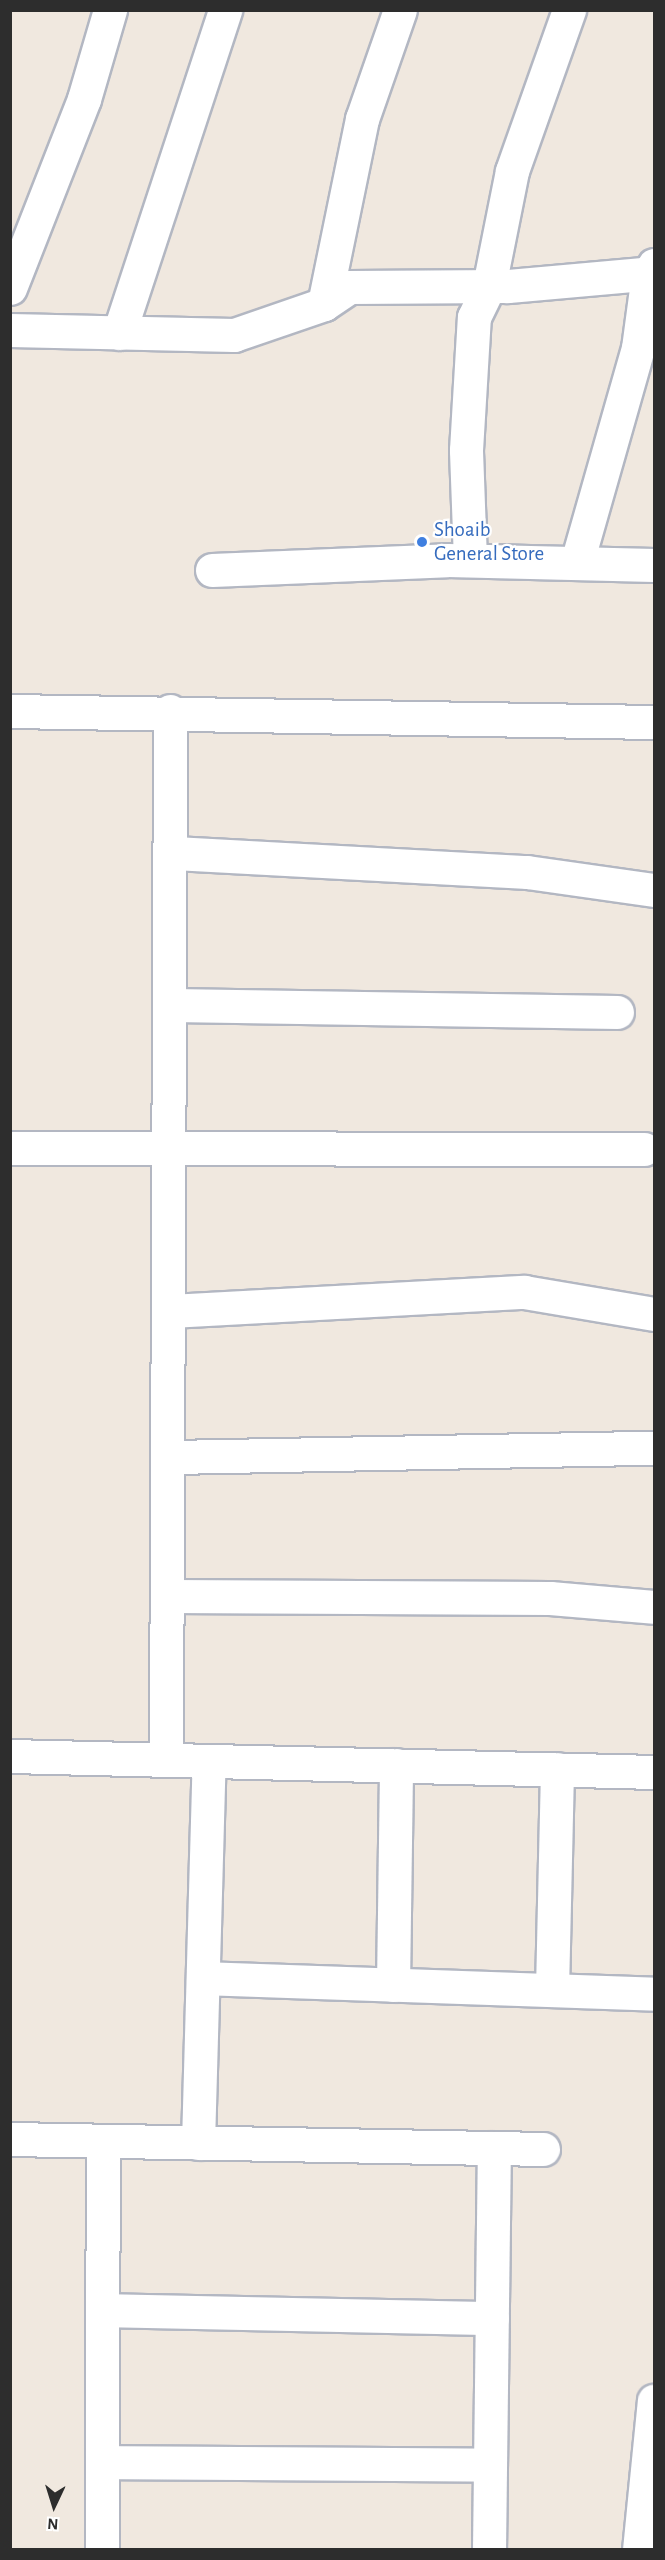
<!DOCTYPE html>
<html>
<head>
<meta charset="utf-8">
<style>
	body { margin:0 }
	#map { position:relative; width:665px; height:2560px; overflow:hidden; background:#f0e8df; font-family:"Alegreya Sans",sans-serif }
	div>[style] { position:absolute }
	.roads { filter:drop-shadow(2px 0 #b3b7c2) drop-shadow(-2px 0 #b3b7c2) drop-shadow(0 2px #b3b7c2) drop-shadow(0 -2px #b3b7c2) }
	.minor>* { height:33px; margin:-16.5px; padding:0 16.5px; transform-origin:16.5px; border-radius:16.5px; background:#fff }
	.dots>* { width:16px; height:16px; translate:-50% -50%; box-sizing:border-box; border:3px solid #fff; border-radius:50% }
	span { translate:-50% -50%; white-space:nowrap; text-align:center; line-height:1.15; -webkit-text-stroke:4.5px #fff; paint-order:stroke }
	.shop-label { font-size:21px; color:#366cbe }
	.left { translate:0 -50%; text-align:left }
	.frame { position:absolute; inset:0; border:12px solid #2d2d2d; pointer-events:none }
	.north { position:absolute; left:24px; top:2476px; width:60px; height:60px; -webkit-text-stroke:4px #fff; paint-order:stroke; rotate:184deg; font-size:16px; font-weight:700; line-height:24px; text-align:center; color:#2d2d2d }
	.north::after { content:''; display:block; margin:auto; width:21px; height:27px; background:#2d2d2d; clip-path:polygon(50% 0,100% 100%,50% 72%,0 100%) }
</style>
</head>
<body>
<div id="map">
	<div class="roads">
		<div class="minor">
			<div style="left:10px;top:288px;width:203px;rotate:-68.6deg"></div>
			<div style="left:84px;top:99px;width:93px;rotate:-73.7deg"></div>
			<div style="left:324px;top:304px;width:189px;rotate:-78.4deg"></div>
			<div style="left:362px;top:119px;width:115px;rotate:-70.8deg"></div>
			<div style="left:10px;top:330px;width:224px;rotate:1.3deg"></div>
			<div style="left:234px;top:335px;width:95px;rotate:-19deg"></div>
			<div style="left:324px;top:304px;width:30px;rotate:-34deg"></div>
			<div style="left:349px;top:287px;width:159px;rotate:-0.4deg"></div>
			<div style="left:508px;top:286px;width:147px;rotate:-5.1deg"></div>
			<div style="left:119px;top:333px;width:340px;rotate:-71.8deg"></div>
			<div style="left:470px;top:560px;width:110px;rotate:-92.1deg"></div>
			<div style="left:466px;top:450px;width:133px;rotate:-86.6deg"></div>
			<div style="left:474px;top:317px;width:34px;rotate:-64deg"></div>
			<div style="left:489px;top:286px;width:117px;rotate:-78.7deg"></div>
			<div style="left:512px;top:171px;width:171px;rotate:-70.5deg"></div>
			<div style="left:577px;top:562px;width:223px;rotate:-74.1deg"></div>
			<div style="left:638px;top:348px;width:75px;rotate:-82.3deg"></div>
			<div style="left:648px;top:274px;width:11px;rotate:-56deg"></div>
			<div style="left:212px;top:570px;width:235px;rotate:-2.4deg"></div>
			<div style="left:447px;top:560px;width:207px;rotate:1.4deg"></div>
			<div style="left:10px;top:711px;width:644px;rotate:0.98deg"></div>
			<div style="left:174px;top:853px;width:354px;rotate:3.1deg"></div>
			<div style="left:527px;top:872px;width:128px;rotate:8.1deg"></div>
			<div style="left:173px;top:1005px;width:444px;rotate:0.9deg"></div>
			<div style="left:10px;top:1148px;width:634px;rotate:0.09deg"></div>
			<div style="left:170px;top:1311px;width:355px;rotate:-3.1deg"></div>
			<div style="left:524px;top:1292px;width:132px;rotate:9.6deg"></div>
			<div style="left:171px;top:1457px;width:483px;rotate:-1.1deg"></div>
			<div style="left:169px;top:1596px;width:381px;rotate:0.3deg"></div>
			<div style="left:550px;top:1598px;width:104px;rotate:4.9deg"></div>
			<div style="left:10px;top:1756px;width:644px;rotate:1.42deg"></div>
			<div style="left:166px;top:1760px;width:1049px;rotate:-89.78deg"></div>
			<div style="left:203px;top:1978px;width:451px;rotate:2deg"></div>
			<div style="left:393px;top:1985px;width:220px;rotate:-89.2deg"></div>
			<div style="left:552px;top:1990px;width:221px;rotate:-88.7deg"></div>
			<div style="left:10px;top:2139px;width:533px;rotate:1.07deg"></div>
			<div style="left:198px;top:2143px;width:382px;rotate:-88.4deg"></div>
			<div style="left:103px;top:2310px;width:389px;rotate:1.2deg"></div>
			<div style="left:103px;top:2462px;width:387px;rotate:0.4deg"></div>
			<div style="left:102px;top:2550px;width:409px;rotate:-89.9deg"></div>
			<div style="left:489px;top:2550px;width:402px;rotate:-89.3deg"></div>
			<div style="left:639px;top:2550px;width:150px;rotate:-84.3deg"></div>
		</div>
	</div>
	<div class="dots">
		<div style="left:422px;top:542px;background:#3f7fe0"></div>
	</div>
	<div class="shop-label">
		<span class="left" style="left:434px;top:542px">Shoaib<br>General Store</span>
	</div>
	<div class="frame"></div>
	<div class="north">N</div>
</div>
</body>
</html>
